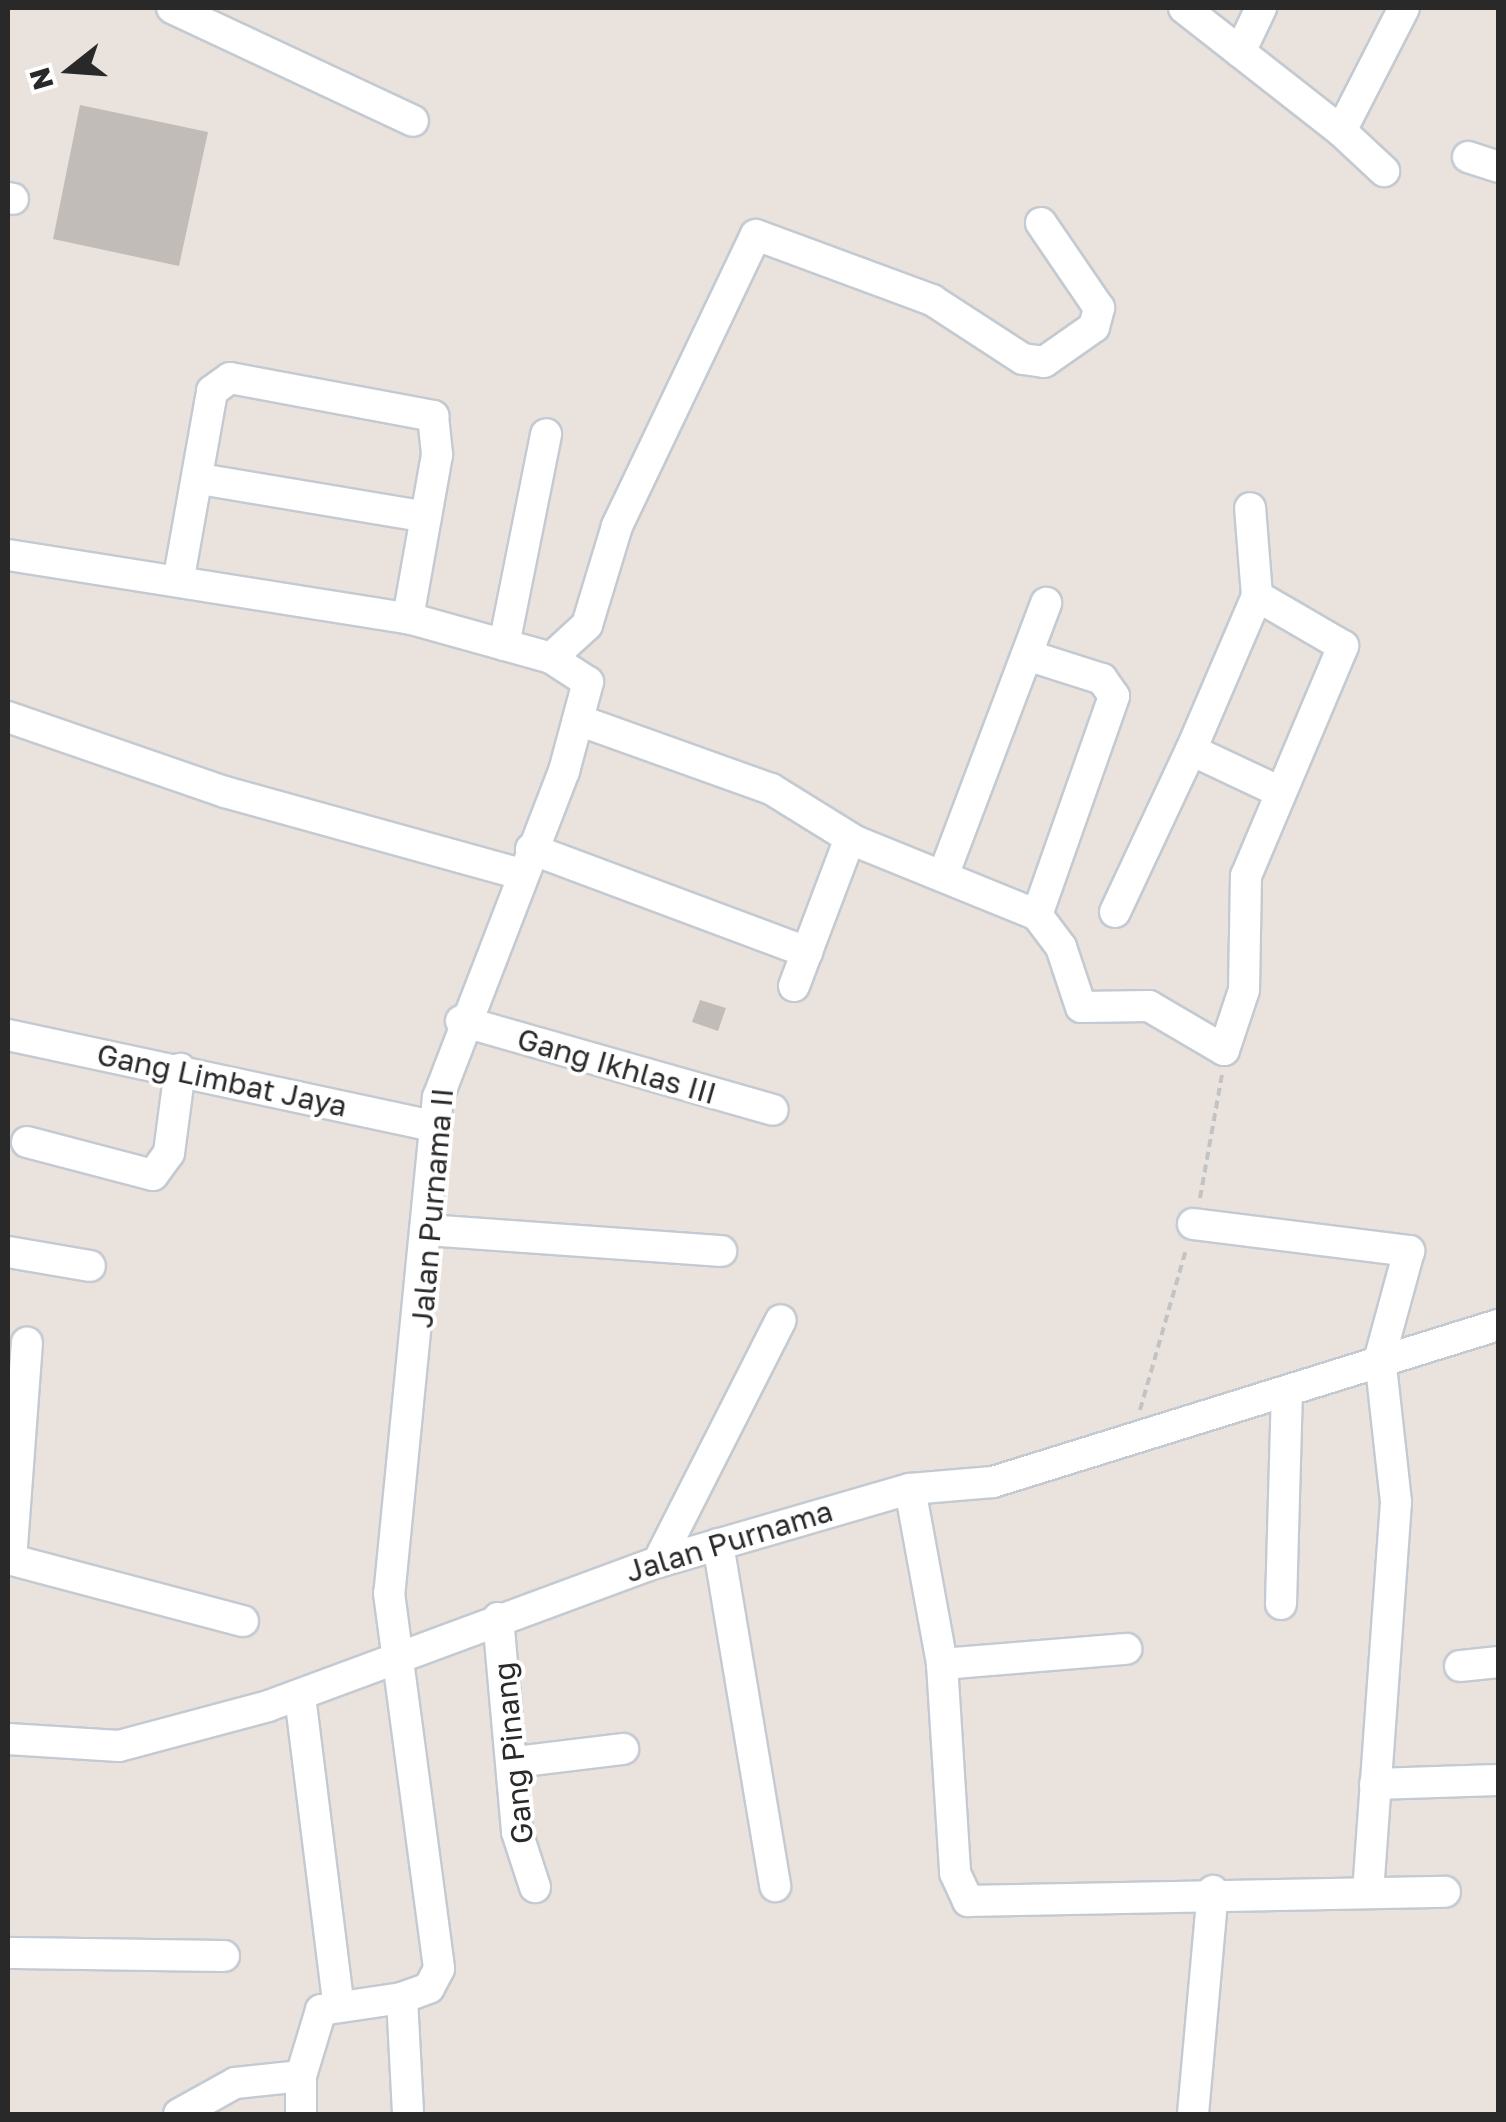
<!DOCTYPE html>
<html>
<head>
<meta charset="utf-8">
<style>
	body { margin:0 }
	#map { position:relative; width:1506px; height:2122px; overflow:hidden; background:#eae2dd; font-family:"Golos Text",sans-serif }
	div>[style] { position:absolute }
	.building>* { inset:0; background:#c2bcb9 }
	.path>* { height:4px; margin-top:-2px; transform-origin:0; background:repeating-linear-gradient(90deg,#c3c3c3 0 8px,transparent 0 13px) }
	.roads { filter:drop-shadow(2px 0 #c4cad1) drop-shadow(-2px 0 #c4cad1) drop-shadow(0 2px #c4cad1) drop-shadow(0 -2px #c4cad1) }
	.minor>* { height:30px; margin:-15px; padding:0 15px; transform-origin:15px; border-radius:15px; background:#fff }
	span { translate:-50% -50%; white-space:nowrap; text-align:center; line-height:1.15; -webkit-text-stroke:8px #fff; paint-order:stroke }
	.street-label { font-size:30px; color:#292929 }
	.frame { position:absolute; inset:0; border:10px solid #292929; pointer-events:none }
	.north { position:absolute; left:20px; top:20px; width:100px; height:100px; -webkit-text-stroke:8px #fff; paint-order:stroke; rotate:253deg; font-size:28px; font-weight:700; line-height:40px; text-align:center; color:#292929 }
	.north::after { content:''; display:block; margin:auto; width:35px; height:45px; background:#292929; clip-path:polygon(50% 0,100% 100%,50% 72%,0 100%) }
</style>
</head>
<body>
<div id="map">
	<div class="building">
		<div style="clip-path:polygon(80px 105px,208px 132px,179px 266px,53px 239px)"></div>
		<div style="clip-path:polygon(700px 1000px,726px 1008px,718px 1031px,692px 1022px)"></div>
	</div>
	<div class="path">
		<div style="left:1200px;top:1198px;width:125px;rotate:-79.9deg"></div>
		<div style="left:1140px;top:1410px;width:166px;rotate:-74deg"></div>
	</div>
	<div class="roads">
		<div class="minor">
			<div style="left:172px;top:8px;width:266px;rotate:25.1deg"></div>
			<div style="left:1184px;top:8px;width:199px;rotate:38.1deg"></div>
			<div style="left:1341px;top:131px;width:138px;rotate:-62.9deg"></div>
			<div style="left:1240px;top:52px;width:49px;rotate:-64.5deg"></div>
			<div style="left:1341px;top:131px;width:59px;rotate:42.9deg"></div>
			<div style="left:1468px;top:157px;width:32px;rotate:18deg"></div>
			<div style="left:8px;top:198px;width:5px;rotate:11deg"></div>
			<div style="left:200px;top:479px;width:229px;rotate:9.5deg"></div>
			<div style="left:8px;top:555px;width:405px;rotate:9deg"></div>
			<div style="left:408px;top:618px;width:148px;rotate:15.6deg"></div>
			<div style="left:551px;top:658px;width:44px;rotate:33deg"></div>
			<div style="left:588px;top:682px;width:92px;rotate:105.1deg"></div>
			<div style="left:564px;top:771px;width:350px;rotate:111.1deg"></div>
			<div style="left:438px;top:1097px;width:498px;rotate:95.6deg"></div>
			<div style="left:389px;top:1593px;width:379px;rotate:82.4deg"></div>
			<div style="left:439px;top:1969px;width:21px;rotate:118deg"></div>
			<div style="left:429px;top:1988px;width:29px;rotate:160deg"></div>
			<div style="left:402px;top:1998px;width:82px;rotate:171.6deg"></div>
			<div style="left:321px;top:2010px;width:69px;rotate:106.9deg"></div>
			<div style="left:301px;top:2076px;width:66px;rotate:173.9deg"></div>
			<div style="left:235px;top:2083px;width:64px;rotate:151deg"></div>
			<div style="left:179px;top:577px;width:189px;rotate:-79.9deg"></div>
			<div style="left:212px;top:391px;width:22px;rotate:-36deg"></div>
			<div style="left:230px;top:378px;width:207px;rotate:10.6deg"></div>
			<div style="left:433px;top:416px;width:39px;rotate:84deg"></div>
			<div style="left:437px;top:455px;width:166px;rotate:100.1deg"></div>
			<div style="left:504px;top:645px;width:215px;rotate:-78.7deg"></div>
			<div style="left:551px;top:658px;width:49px;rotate:-42.5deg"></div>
			<div style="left:587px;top:625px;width:103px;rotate:-73.1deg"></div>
			<div style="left:617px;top:526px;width:322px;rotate:-64.5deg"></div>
			<div style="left:756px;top:235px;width:188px;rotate:20.3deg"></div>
			<div style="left:932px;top:300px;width:108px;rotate:33deg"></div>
			<div style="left:1023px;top:359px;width:21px;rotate:8deg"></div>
			<div style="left:1044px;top:362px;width:61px;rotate:-35deg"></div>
			<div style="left:1094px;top:327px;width:20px;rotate:-75deg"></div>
			<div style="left:1099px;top:308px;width:103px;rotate:-124.3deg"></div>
			<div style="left:8px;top:717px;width:230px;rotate:19.1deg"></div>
			<div style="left:225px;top:792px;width:307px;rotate:15.5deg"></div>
			<div style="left:578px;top:720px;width:205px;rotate:19.7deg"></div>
			<div style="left:771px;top:789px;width:99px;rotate:31.8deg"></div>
			<div style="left:855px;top:841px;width:196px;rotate:22.1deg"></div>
			<div style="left:1037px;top:915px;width:232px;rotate:-70.6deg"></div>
			<div style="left:1114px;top:696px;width:21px;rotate:-125deg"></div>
			<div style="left:1102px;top:679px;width:79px;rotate:-162.3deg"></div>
			<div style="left:1191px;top:750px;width:168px;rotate:-66.8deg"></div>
			<div style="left:531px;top:849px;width:295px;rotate:20.5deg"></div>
			<div style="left:943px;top:876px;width:292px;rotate:-69.3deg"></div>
			<div style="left:1115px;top:912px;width:179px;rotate:-64.9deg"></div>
			<div style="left:1191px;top:750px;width:96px;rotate:25.2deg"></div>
			<div style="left:1037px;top:915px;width:40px;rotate:53deg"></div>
			<div style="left:1061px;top:947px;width:63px;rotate:71.6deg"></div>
			<div style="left:1081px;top:1007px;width:68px;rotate:-0.8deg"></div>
			<div style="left:1149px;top:1006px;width:87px;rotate:30.4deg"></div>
			<div style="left:1224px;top:1050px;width:63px;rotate:-71.6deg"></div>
			<div style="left:1244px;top:990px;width:114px;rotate:-89deg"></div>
			<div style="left:1246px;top:876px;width:250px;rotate:-67.1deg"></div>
			<div style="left:1343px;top:646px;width:99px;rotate:-149.8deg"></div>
			<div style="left:1257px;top:596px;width:88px;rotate:-94.5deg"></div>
			<div style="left:794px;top:986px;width:158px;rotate:-69.3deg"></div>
			<div style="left:461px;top:1021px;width:324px;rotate:15.9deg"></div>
			<div style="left:8px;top:1035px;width:438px;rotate:12.1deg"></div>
			<div style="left:27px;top:1142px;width:130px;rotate:14.7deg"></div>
			<div style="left:153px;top:1175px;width:27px;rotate:-54deg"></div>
			<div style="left:169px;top:1153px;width:85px;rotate:-82.5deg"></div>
			<div style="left:1193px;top:1224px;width:218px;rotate:7.1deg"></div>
			<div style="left:1409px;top:1251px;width:110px;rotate:105.3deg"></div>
			<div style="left:1380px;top:1357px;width:146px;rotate:83.7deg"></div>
			<div style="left:1396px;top:1502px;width:390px;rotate:94.1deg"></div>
			<div style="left:428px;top:1230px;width:294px;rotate:4.1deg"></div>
			<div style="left:8px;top:1252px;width:83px;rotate:9.7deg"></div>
			<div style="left:910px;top:1489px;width:178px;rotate:79.6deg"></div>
			<div style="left:942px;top:1664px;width:209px;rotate:86.4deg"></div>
			<div style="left:955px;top:1873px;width:31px;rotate:65deg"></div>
			<div style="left:968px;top:1901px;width:477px;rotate:-1.1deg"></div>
			<div style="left:718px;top:1544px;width:347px;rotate:80.5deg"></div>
			<div style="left:8px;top:1559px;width:243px;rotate:14.8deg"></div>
			<div style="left:11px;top:1560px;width:218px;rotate:-85.8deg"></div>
			<div style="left:658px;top:1562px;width:271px;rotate:-63.1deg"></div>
			<div style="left:1281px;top:1604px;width:209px;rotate:-88.4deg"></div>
			<div style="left:498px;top:1618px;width:215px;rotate:84.9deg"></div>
			<div style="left:517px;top:1832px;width:58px;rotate:71.9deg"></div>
			<div style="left:942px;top:1664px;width:185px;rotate:-4.7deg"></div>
			<div style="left:1460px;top:1666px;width:38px;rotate:-6deg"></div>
			<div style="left:300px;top:1696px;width:313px;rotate:82.9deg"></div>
			<div style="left:8px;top:1739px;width:111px;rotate:3.6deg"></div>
			<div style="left:119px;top:1746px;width:154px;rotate:-15deg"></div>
			<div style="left:268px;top:1706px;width:416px;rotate:-20.3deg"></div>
			<div style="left:658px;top:1562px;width:262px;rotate:-16.2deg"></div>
			<div style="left:910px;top:1489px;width:83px;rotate:-4.8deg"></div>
			<div style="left:993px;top:1482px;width:529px;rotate:-17.27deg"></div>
			<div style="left:515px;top:1762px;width:109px;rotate:-6.9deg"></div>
			<div style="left:1375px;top:1784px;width:123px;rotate:-1.9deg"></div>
			<div style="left:8px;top:1953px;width:216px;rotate:0.8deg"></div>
			<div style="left:402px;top:1998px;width:116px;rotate:87deg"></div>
			<div style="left:301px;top:2076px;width:38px;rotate:90deg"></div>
			<div style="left:1193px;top:2114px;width:224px;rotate:-84.9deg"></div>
		</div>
	</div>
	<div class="street-label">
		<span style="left:617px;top:1066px;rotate:16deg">Gang Ikhlas III</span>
		<span style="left:222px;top:1080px;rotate:12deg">Gang Limbat Jaya</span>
		<span style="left:432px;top:1208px;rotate:-85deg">Jalan Purnama II</span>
		<span style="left:729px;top:1541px;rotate:-17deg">Jalan Purnama</span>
		<span style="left:513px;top:1753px;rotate:-96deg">Gang Pinang</span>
	</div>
	<div class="frame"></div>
	<div class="north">N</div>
</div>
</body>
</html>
